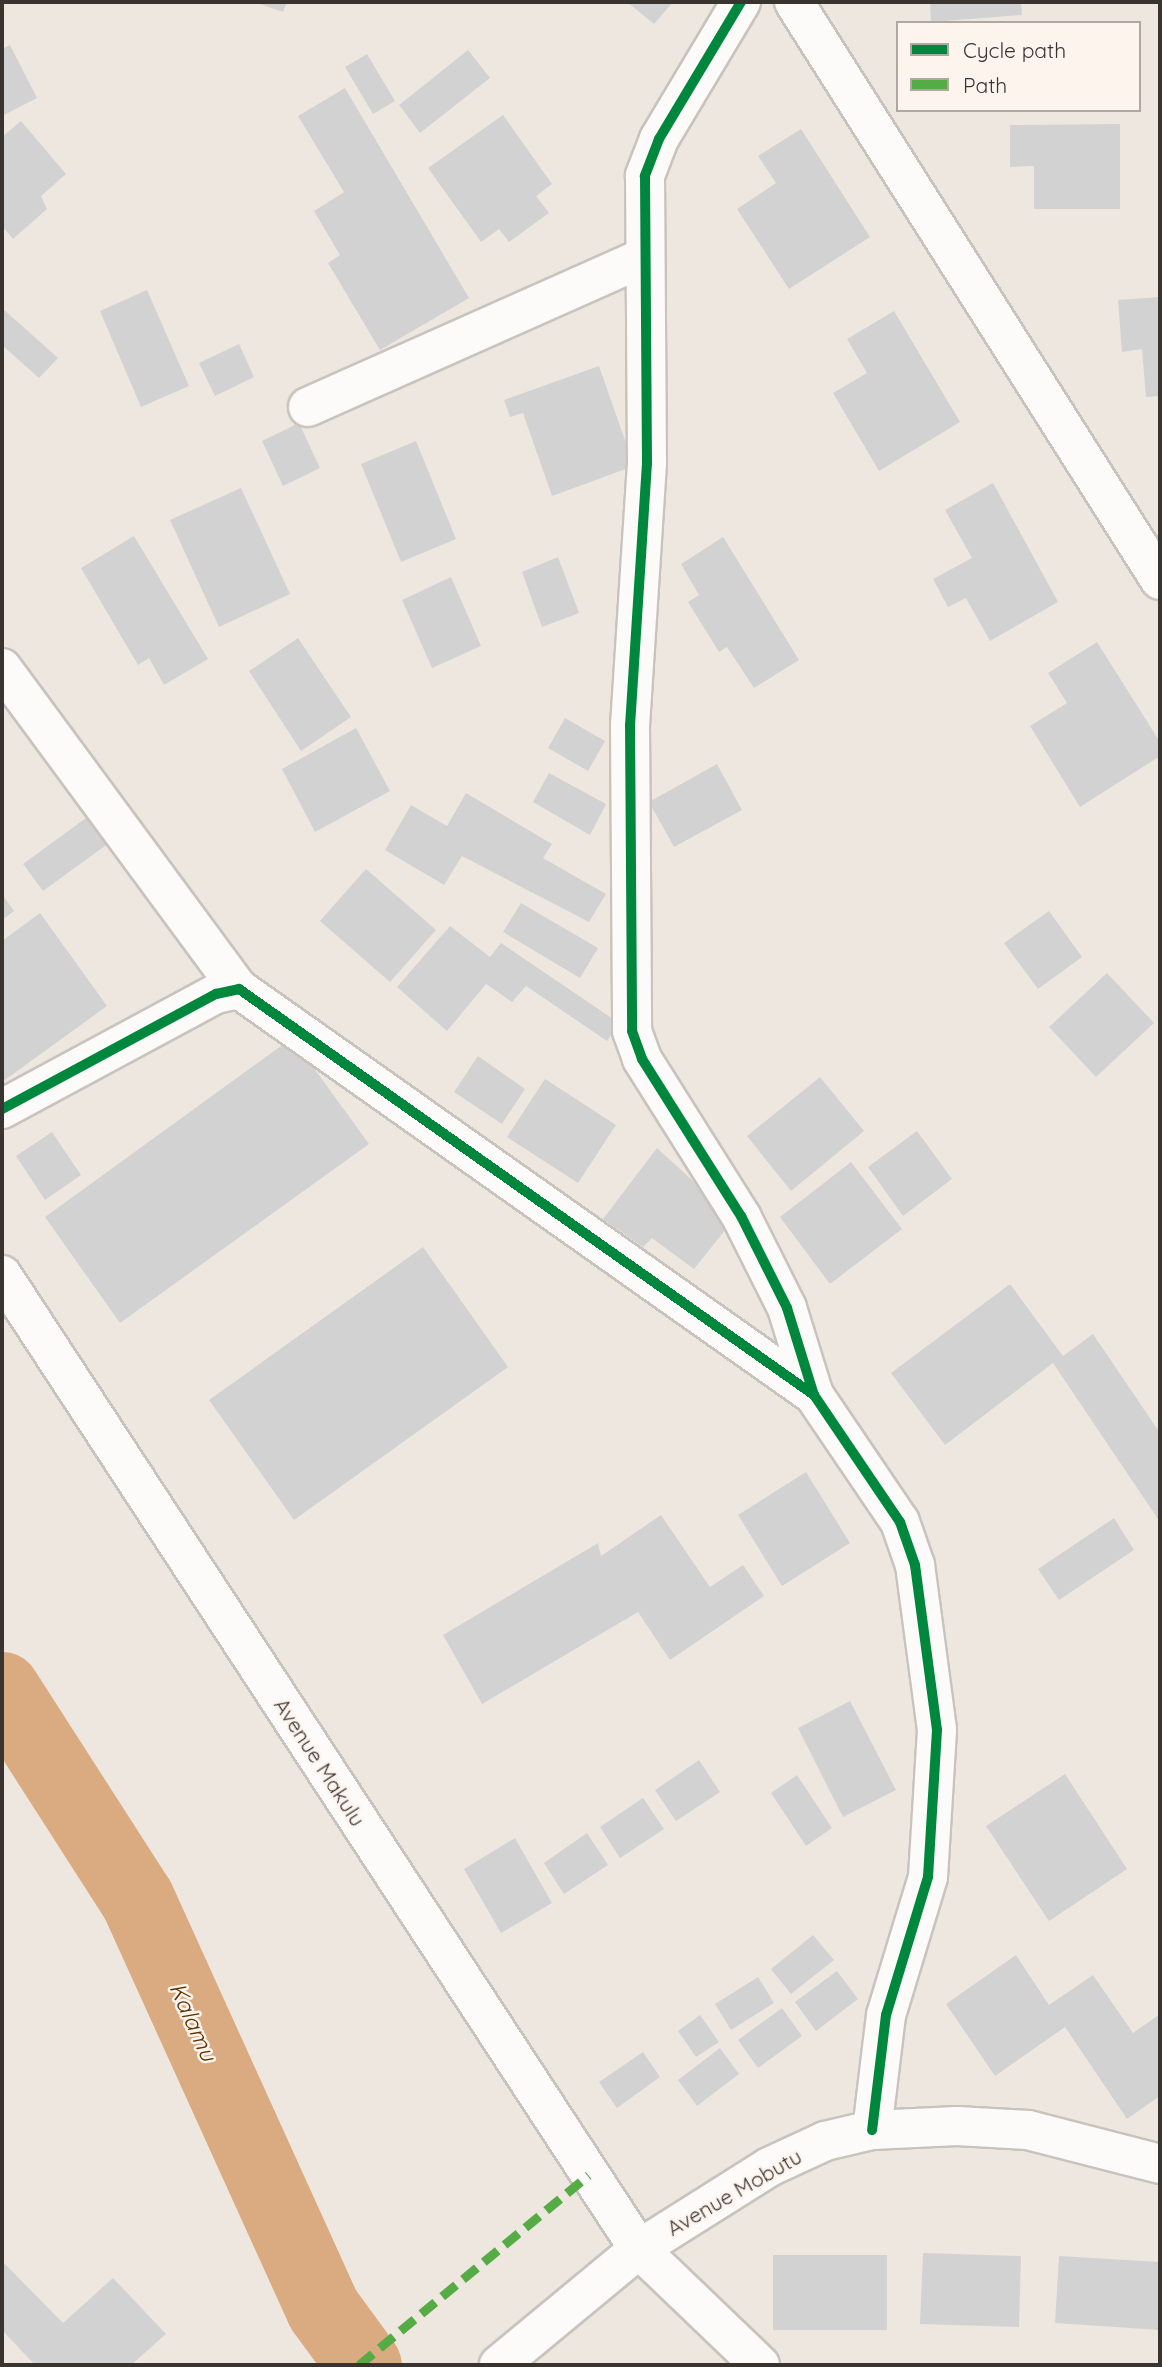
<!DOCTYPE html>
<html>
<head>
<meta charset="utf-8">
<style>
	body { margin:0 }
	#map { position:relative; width:1162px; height:2367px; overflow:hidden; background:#eee7e0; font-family:Quicksand,sans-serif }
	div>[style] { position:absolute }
	.river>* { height:75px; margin:-37.5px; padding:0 37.5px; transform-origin:37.5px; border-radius:37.5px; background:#daab81 }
	.building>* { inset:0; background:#d3d2d2 }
	.roads { filter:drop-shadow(2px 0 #c9c3be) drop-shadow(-2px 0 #c9c3be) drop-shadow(0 2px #c9c3be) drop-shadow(0 -2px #c9c3be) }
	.minor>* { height:38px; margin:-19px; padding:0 19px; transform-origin:19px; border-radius:19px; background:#fcfbfa }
	.secondary>* { height:38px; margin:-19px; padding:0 19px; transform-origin:19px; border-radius:19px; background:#fcfbfa }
	.quiet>* { height:9px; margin-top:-4.5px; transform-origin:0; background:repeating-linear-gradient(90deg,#55ac45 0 18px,transparent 0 27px) }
	.cycleway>* { height:10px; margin:-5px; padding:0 5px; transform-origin:5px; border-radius:5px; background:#00873e }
	span { translate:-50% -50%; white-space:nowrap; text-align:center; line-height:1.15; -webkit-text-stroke:5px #fdf4ed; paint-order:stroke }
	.street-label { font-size:21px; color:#3a3430 }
	.water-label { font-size:23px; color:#5b3100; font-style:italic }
	.frame { position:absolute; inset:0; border:4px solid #3a3430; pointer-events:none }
	.legend { position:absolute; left:896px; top:21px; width:245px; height:91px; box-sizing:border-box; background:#fdf4ed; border:2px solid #afa7a1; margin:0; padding:9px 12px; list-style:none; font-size:21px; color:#3a3430 }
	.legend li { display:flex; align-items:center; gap:14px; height:35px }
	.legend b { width:35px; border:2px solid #afa7a1 }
</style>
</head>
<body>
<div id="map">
	<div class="river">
		<div style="left:2px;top:1689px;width:250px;rotate:57.3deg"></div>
		<div style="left:137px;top:1899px;width:450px;rotate:65.6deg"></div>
		<div style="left:323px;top:2309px;width:69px;rotate:53.8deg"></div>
	</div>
	<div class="building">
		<div style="clip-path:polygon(254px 2px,287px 2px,283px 12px)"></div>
		<div style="clip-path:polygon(627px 2px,673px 2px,654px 24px)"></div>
		<div style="clip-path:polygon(930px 2px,1021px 2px,1022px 15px,931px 22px)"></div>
		<div style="clip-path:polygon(10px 45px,37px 98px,2px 116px,2px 49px)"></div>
		<div style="clip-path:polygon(468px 50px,490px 78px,420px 133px,399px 105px)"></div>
		<div style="clip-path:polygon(367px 54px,395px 101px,373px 114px,345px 67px)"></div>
		<div style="clip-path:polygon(345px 88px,469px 298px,380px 350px,328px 263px,340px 255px,314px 211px,344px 192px,298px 116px)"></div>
		<div style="clip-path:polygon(503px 115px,552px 184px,536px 196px,549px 213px,509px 242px,499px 229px,481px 242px,428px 168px)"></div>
		<div style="clip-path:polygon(21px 121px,66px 174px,41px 196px,47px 209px,13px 239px,2px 226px,2px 137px)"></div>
		<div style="clip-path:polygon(1120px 124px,1120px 209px,1034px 209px,1034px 166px,1010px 167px,1010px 125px)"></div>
		<div style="clip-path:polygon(801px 129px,870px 237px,789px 289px,737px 209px,776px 183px,758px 156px)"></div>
		<div style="clip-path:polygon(147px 290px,189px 386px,141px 407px,100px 311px)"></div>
		<div style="clip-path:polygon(1160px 297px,1160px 396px,1146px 397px,1142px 349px,1122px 352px,1118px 300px)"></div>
		<div style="clip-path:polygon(2px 308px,58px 358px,39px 378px,2px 345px)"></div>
		<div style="clip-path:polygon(894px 311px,960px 422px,879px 471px,833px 393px,867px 373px,847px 339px)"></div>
		<div style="clip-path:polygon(239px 344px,254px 377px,215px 396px,199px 363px)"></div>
		<div style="clip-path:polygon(599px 366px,634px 466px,552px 496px,523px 413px,510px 417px,504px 400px)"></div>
		<div style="clip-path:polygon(299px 423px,320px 468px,283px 486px,262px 441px)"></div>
		<div style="clip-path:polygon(416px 441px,456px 539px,401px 562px,361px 464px)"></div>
		<div style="clip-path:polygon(993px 483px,1058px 602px,990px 641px,966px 598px,948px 607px,933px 579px,972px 558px,945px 510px)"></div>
		<div style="clip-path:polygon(241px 488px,290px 594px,219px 627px,170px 520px)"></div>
		<div style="clip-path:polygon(134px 536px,208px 659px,164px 685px,149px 658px,138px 665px,81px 568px)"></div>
		<div style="clip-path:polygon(723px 537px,799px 660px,754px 688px,727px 647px,719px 652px,688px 602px,699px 595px,681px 564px)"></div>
		<div style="clip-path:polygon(558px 557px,579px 613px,542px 627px,522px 572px)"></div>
		<div style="clip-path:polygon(451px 577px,481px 646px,432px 668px,402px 600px)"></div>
		<div style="clip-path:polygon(298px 638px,351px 717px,301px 751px,249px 671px)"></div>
		<div style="clip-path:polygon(1097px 642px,1160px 742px,1160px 756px,1080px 807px,1030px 726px,1067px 703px,1048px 673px)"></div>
		<div style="clip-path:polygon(565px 718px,605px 741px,588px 771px,548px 748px)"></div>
		<div style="clip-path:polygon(356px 728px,390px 791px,315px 832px,282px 769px)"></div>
		<div style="clip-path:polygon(717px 764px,742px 810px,674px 847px,649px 802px)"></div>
		<div style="clip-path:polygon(549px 773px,606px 804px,590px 835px,533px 802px)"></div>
		<div style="clip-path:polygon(466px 793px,552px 844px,543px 858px,606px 894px,589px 922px,462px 856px,444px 885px,385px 850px,411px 805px,447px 826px)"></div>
		<div style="clip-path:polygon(90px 815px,109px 843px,43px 891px,23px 864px)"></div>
		<div style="clip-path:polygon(366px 869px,436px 930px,390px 982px,320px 921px)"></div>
		<div style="clip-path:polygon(2px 894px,14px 911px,2px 920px)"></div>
		<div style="clip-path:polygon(521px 903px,598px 948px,580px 978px,503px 932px)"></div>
		<div style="clip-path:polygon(1049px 911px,1082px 957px,1038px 989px,1004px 943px)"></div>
		<div style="clip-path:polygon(40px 913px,107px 1006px,2px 1082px,2px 941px)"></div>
		<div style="clip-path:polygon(450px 926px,490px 957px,501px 943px,619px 1023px,607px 1041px,526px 986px,512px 1002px,486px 984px,447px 1031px,397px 987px)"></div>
		<div style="clip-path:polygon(1107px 973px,1154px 1023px,1096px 1077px,1049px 1027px)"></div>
		<div style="clip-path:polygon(292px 1038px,369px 1144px,120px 1323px,45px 1217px)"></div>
		<div style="clip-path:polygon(478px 1056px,525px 1089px,502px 1124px,454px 1092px)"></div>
		<div style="clip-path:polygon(820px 1077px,864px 1131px,791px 1191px,747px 1136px)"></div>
		<div style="clip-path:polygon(545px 1079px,616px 1125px,578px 1183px,507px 1137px)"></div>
		<div style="clip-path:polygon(917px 1131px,952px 1179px,903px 1216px,868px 1167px)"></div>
		<div style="clip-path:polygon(52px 1132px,81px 1175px,45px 1200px,16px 1156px)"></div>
		<div style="clip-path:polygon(657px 1148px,693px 1181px,726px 1229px,694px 1269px,652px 1238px,643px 1247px,603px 1219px)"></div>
		<div style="clip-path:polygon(851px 1162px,902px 1229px,830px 1284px,780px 1217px)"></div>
		<div style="clip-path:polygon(423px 1247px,508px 1367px,294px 1520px,209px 1400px)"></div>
		<div style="clip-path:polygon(1010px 1284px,1063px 1356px,1093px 1334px,1160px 1433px,1160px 1522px,1053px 1363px,945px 1445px,891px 1373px)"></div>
		<div style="clip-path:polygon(806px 1472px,850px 1543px,782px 1586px,738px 1515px)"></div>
		<div style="clip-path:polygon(661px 1515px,710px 1587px,743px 1565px,764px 1596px,670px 1660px,638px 1612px,482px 1704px,443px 1635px,598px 1543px,601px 1556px)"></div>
		<div style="clip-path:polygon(1114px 1518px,1134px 1550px,1059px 1600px,1038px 1569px)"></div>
		<div style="clip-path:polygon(850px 1701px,896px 1790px,843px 1817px,798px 1728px)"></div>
		<div style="clip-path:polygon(699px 1760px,720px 1792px,676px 1821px,655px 1790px)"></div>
		<div style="clip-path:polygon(1065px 1774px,1127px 1869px,1049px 1921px,986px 1826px)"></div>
		<div style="clip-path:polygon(797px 1775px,832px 1828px,806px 1846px,771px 1793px)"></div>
		<div style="clip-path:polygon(643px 1798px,664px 1829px,620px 1858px,600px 1827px)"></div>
		<div style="clip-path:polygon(587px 1833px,608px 1865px,564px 1894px,544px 1863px)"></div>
		<div style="clip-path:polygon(515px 1838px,552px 1903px,501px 1933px,464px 1869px)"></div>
		<div style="clip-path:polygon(813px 1935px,834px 1960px,791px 1994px,771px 1969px)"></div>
		<div style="clip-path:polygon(1016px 1955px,1049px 2005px,1093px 1975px,1133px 2033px,1160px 2014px,1160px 2096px,1127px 2119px,1065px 2027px,995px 2076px,946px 2004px)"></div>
		<div style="clip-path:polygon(837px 1971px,858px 1999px,816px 2031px,795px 2002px)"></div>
		<div style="clip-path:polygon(758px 1977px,774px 2003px,731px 2030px,715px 2004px)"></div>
		<div style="clip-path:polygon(782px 2008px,802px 2036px,758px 2068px,738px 2040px)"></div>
		<div style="clip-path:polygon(700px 2015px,719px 2042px,696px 2057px,678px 2031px)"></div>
		<div style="clip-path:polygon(720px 2048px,739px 2074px,697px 2106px,678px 2080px)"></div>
		<div style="clip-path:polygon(643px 2052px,660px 2077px,617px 2108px,599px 2082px)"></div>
		<div style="clip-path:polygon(923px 2253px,1021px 2256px,1019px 2327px,920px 2324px)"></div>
		<div style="clip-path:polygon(773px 2255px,887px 2255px,887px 2330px,773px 2330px)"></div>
		<div style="clip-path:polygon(1059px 2256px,1160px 2262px,1160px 2330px,1055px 2323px)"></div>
		<div style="clip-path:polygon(2px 2261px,63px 2323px,113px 2278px,166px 2334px,131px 2365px,35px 2365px,2px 2330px)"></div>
	</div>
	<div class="roads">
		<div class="minor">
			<div style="left:741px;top:2px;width:160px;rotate:120.9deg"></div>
			<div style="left:659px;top:139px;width:40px;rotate:111deg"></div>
			<div style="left:645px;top:176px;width:287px;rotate:89.6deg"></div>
			<div style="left:647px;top:463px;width:263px;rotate:93.7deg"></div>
			<div style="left:630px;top:725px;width:306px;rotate:89.6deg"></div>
			<div style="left:632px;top:1031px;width:30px;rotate:70deg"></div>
			<div style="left:642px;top:1059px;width:186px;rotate:57.8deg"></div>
			<div style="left:741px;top:1216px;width:103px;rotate:63.4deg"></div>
			<div style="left:787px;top:1308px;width:91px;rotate:72.8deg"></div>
			<div style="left:794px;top:2px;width:684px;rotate:57.66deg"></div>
			<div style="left:308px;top:407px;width:366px;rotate:-24deg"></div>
			<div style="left:2px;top:668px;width:399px;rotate:53.6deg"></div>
			<div style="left:2px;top:1109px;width:243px;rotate:-28.3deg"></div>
			<div style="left:216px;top:994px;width:24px;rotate:-12deg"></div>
			<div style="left:239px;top:989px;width:704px;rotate:35.23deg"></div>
			<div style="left:814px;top:1395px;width:153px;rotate:55.9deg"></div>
			<div style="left:900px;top:1522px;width:46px;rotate:70.8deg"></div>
			<div style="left:915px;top:1565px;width:166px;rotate:82.4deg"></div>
			<div style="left:937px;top:1730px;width:147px;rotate:93.5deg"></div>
			<div style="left:928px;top:1877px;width:144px;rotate:106.9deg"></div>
			<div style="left:886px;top:2015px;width:116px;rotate:96.9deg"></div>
			<div style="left:760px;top:2365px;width:168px;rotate:-136.2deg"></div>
			<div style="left:639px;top:2249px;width:154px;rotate:-32.2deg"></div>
			<div style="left:769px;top:2167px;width:62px;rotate:-24.9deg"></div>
			<div style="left:825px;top:2141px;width:48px;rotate:-13.2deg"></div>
			<div style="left:872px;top:2130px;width:85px;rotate:-2.7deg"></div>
			<div style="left:957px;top:2126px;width:71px;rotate:3.2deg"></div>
			<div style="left:1028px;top:2130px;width:136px;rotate:14.4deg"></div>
		</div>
		<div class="secondary">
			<div style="left:2px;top:1275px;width:1164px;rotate:56.82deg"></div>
			<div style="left:639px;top:2249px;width:182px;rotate:140.4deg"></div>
		</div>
	</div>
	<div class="quiet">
		<div style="left:359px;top:2365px;width:298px;rotate:-39.6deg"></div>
	</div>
	<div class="cycleway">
		<div style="left:741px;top:2px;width:160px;rotate:120.9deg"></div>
		<div style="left:659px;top:139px;width:40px;rotate:111deg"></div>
		<div style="left:645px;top:176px;width:287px;rotate:89.6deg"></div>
		<div style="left:647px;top:463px;width:263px;rotate:93.7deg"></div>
		<div style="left:630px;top:725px;width:306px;rotate:89.6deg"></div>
		<div style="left:632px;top:1031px;width:30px;rotate:70deg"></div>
		<div style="left:642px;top:1059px;width:186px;rotate:57.8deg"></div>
		<div style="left:741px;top:1216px;width:103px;rotate:63.4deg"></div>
		<div style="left:787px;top:1308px;width:91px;rotate:72.8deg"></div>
		<div style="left:2px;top:1109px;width:243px;rotate:-28.3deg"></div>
		<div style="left:216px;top:994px;width:24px;rotate:-12deg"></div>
		<div style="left:239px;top:989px;width:704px;rotate:35.23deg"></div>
		<div style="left:814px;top:1395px;width:153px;rotate:55.9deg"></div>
		<div style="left:900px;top:1522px;width:46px;rotate:70.8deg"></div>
		<div style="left:915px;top:1565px;width:166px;rotate:82.4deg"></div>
		<div style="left:937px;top:1730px;width:147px;rotate:93.5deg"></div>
		<div style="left:928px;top:1877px;width:144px;rotate:106.9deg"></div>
		<div style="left:886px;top:2015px;width:116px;rotate:96.9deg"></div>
	</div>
	<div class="street-label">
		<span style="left:320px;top:1762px;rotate:57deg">Avenue Makulu</span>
		<span style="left:734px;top:2192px;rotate:-30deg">Avenue Mobutu</span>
	</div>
	<div class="water-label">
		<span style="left:193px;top:2022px;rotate:66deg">Kalamu</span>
	</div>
	<div class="frame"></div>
	<ul class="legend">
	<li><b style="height:9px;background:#00873e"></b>Cycle path</li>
	<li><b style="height:9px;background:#55ac45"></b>Path</li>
	</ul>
</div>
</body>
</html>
